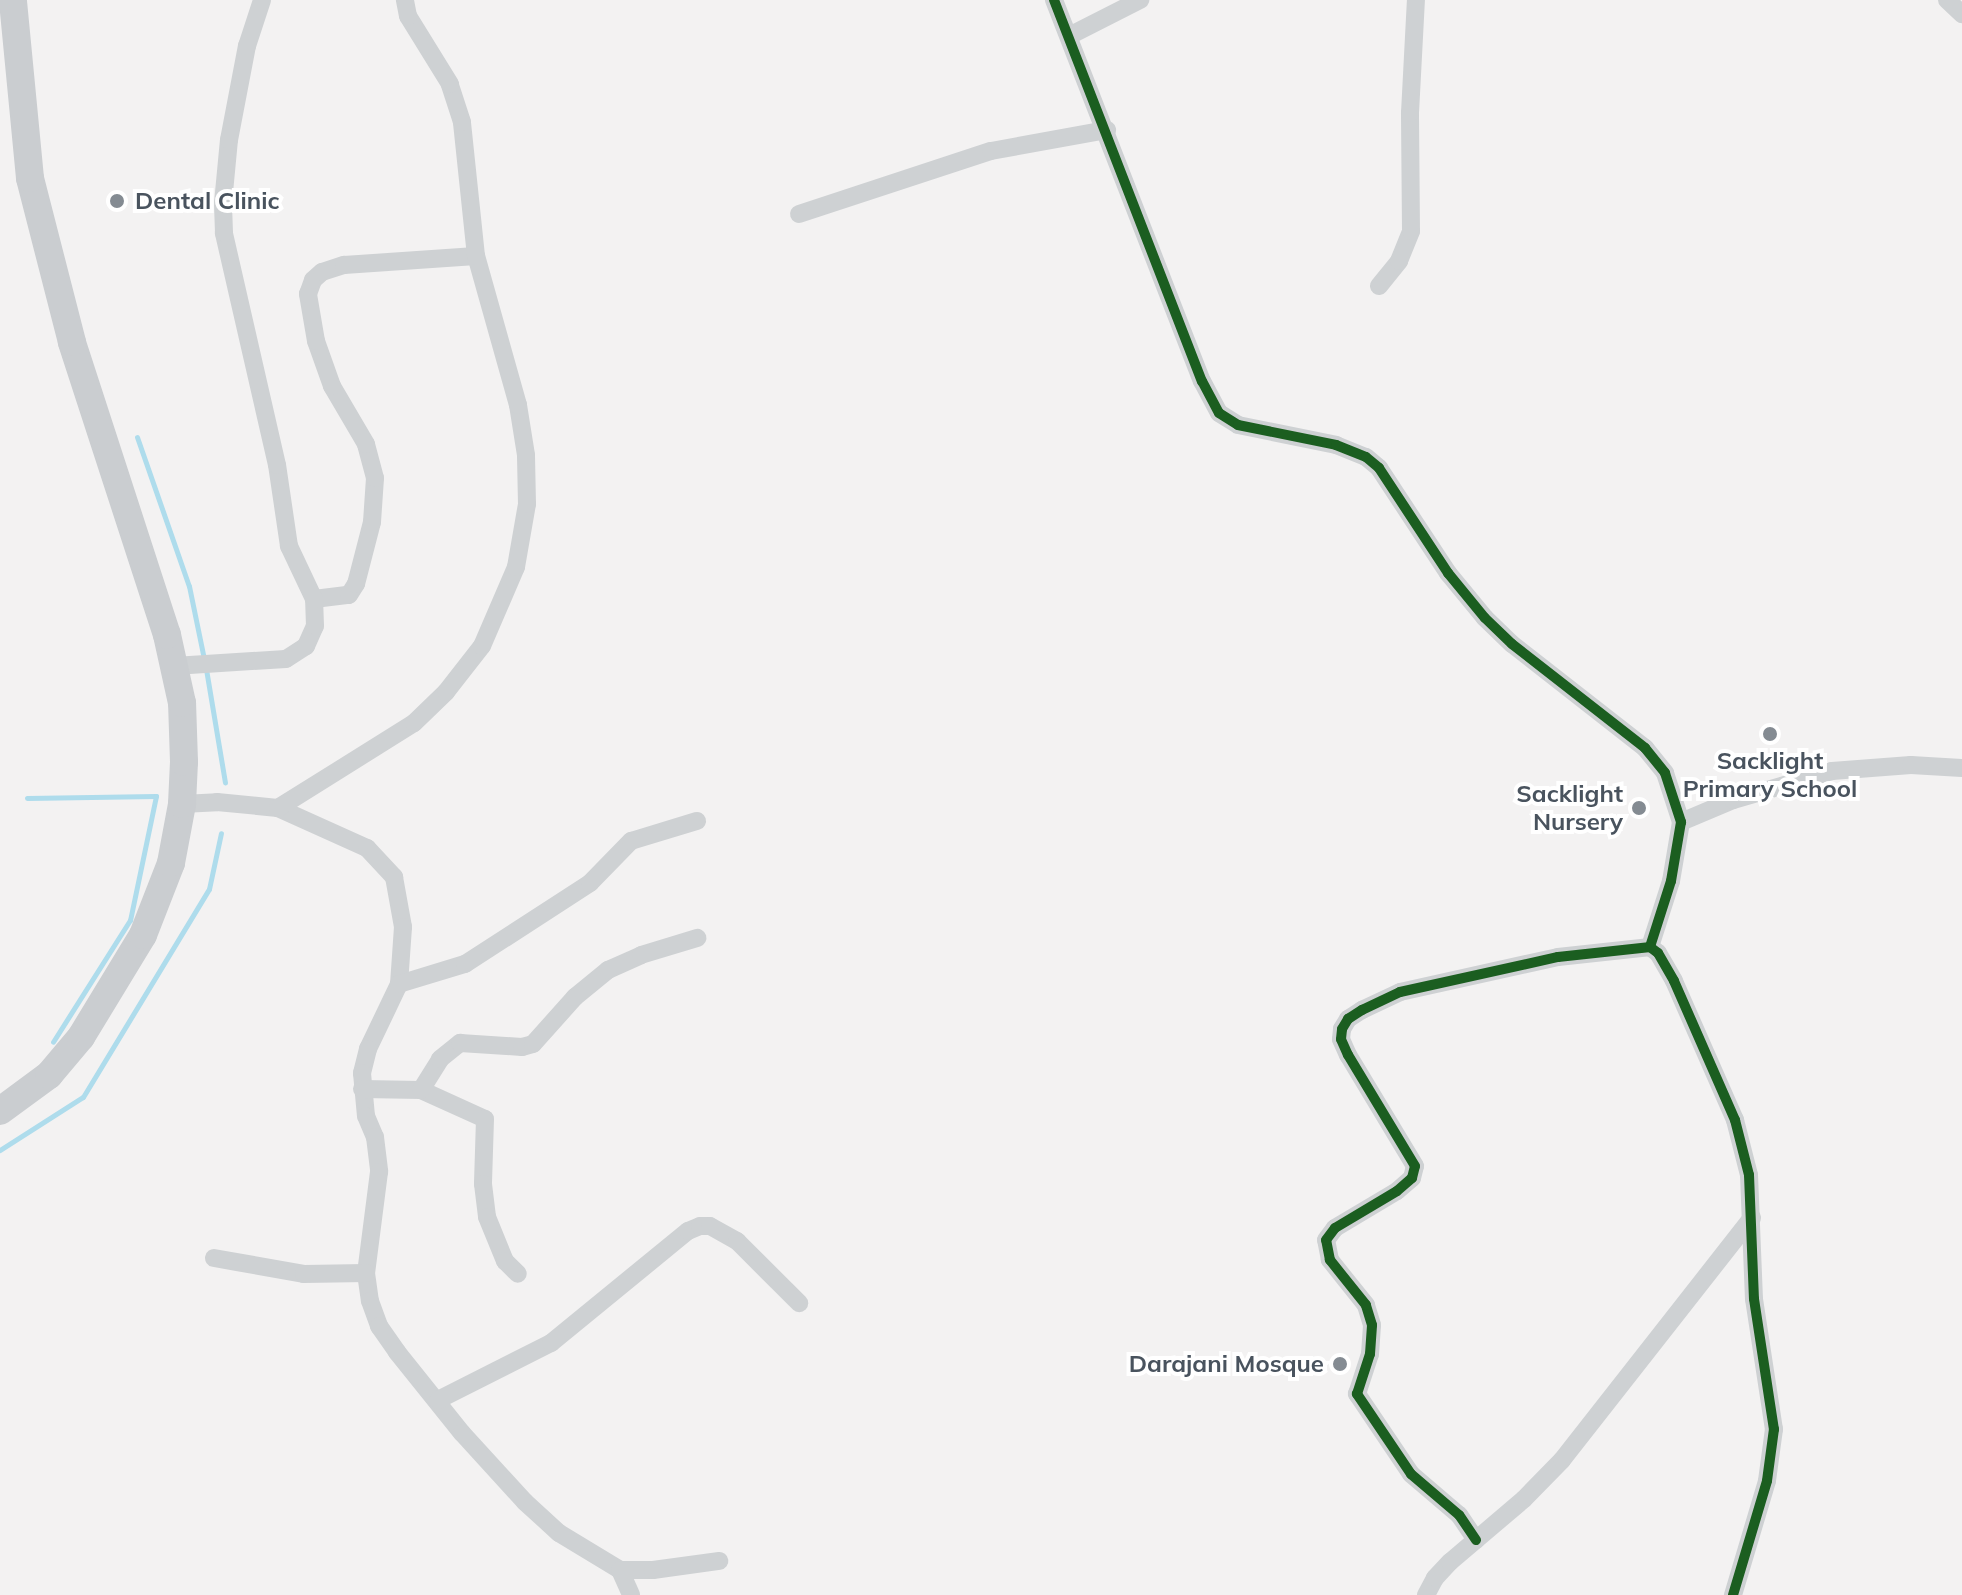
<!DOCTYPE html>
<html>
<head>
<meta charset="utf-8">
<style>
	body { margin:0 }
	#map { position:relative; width:1962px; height:1595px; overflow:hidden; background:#f3f2f2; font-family:Mulish,sans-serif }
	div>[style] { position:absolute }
	.stream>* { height:5px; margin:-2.5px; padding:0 2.5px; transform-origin:2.5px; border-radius:2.5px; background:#aedcec }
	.minor>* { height:18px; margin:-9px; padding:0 9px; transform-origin:9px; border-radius:9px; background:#ced1d3 }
	.primary>* { height:28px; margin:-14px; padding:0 14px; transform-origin:14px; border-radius:14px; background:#cacdd0 }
	.cycleway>* { height:10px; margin:-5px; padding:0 5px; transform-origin:5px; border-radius:5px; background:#1b5e20 }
	.dots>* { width:22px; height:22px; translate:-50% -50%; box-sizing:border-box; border:4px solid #fff; border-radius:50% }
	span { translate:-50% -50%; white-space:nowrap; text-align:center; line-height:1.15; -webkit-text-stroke:8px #fff; paint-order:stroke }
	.poi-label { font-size:24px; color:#49535e; font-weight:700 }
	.left { translate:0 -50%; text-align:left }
	.right { translate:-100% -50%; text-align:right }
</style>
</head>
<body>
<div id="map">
	<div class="stream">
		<div style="left:137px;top:437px;width:158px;rotate:70.8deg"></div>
		<div style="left:189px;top:586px;width:75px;rotate:78.4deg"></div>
		<div style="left:206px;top:669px;width:115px;rotate:80.5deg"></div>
		<div style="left:27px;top:798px;width:129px;rotate:-0.9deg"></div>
		<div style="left:156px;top:796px;width:127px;rotate:101.8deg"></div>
		<div style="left:130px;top:920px;width:144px;rotate:122.3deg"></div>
		<div style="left:0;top:1150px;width:98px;rotate:-32.6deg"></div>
		<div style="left:83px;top:1097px;width:243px;rotate:-58.8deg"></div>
		<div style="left:209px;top:889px;width:57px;rotate:-77.9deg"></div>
	</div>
	<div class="minor">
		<div style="left:1054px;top:0;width:409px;rotate:68.8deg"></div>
		<div style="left:1202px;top:381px;width:36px;rotate:62deg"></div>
		<div style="left:1219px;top:413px;width:22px;rotate:32deg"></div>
		<div style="left:1238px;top:425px;width:100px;rotate:11.5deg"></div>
		<div style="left:1336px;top:445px;width:32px;rotate:22deg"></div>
		<div style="left:1366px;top:457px;width:17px;rotate:40deg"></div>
		<div style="left:1379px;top:468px;width:126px;rotate:56.7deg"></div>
		<div style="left:1448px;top:573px;width:58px;rotate:50.6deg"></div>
		<div style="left:1485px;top:618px;width:37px;rotate:44deg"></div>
		<div style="left:1512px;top:644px;width:169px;rotate:38deg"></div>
		<div style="left:1645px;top:748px;width:32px;rotate:51deg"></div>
		<div style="left:1665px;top:773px;width:52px;rotate:71.9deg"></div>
		<div style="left:1681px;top:822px;width:60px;rotate:99.6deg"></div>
		<div style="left:1671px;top:881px;width:69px;rotate:107.7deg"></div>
		<div style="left:1947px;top:0;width:21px;rotate:43deg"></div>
		<div style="left:1069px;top:36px;width:80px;rotate:-26.9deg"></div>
		<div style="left:799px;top:214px;width:202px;rotate:-18.2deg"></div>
		<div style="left:991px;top:151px;width:118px;rotate:-10.3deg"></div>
		<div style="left:1379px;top:286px;width:32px;rotate:-51deg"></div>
		<div style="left:1399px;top:261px;width:32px;rotate:-68deg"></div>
		<div style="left:1411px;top:231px;width:118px;rotate:-90.5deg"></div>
		<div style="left:1410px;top:113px;width:113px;rotate:-87deg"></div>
		<div style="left:314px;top:599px;width:35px;rotate:-7deg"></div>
		<div style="left:349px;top:595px;width:13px;rotate:-58deg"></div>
		<div style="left:356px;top:584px;width:64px;rotate:-75.5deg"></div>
		<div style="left:372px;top:522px;width:44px;rotate:-86.1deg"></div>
		<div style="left:375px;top:478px;width:35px;rotate:-105deg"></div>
		<div style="left:366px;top:444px;width:67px;rotate:-120.4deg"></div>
		<div style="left:332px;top:386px;width:48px;rotate:-109.6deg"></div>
		<div style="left:316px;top:341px;width:48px;rotate:-99.7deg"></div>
		<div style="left:308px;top:294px;width:15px;rotate:-70deg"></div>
		<div style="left:313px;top:280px;width:12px;rotate:-42deg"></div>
		<div style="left:322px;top:272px;width:23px;rotate:-18deg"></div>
		<div style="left:344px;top:265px;width:132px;rotate:-3.9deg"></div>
		<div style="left:174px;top:666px;width:112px;rotate:-3.6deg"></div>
		<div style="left:286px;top:659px;width:24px;rotate:-33deg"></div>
		<div style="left:306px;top:646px;width:22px;rotate:-66deg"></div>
		<div style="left:315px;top:626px;width:27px;rotate:-92deg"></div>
		<div style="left:314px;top:599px;width:59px;rotate:-115.3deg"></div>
		<div style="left:289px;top:546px;width:82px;rotate:-98.4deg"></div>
		<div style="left:277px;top:465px;width:238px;rotate:-102.9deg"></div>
		<div style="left:224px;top:233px;width:30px;rotate:-92deg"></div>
		<div style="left:223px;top:203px;width:63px;rotate:-84.6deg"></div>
		<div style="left:229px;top:140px;width:96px;rotate:-79.2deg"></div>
		<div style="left:247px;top:46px;width:48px;rotate:-71.9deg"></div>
		<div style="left:182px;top:804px;width:35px;rotate:-3deg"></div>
		<div style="left:217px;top:802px;width:61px;rotate:5.6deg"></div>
		<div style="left:278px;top:808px;width:98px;rotate:24.2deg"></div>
		<div style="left:367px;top:848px;width:40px;rotate:47deg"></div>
		<div style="left:394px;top:877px;width:51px;rotate:79.8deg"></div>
		<div style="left:403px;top:927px;width:57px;rotate:94deg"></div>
		<div style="left:399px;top:984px;width:72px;rotate:115.5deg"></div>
		<div style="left:368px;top:1049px;width:25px;rotate:104deg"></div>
		<div style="left:362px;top:1073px;width:43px;rotate:84.7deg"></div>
		<div style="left:366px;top:1116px;width:23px;rotate:67deg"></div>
		<div style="left:375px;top:1137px;width:35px;rotate:83deg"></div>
		<div style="left:379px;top:1172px;width:102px;rotate:97.3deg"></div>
		<div style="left:366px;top:1273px;width:28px;rotate:82deg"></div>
		<div style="left:370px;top:1301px;width:27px;rotate:70deg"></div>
		<div style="left:379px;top:1326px;width:32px;rotate:55deg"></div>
		<div style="left:397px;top:1352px;width:104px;rotate:51.3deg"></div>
		<div style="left:462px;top:1433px;width:93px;rotate:47.6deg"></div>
		<div style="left:525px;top:1502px;width:46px;rotate:42.4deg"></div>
		<div style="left:559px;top:1533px;width:71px;rotate:31.2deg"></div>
		<div style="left:620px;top:1570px;width:27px;rotate:66deg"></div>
		<div style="left:278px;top:808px;width:160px;rotate:-32deg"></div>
		<div style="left:414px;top:723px;width:45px;rotate:-44.1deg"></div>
		<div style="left:446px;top:692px;width:58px;rotate:-52deg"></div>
		<div style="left:482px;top:646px;width:86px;rotate:-66.7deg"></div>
		<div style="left:516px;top:567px;width:64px;rotate:-80.1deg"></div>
		<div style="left:527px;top:504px;width:49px;rotate:-91.2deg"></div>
		<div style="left:526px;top:455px;width:51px;rotate:-99.1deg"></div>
		<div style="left:518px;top:405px;width:155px;rotate:-105.7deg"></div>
		<div style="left:476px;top:256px;width:135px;rotate:-96deg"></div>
		<div style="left:462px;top:122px;width:40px;rotate:-108deg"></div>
		<div style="left:450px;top:84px;width:80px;rotate:-121.7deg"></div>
		<div style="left:408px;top:16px;width:16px;rotate:-101deg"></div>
		<div style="left:1681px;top:822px;width:56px;rotate:-22.9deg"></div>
		<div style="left:1733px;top:800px;width:103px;rotate:-16.3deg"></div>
		<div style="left:1832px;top:771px;width:79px;rotate:-4.3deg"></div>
		<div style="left:1911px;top:765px;width:51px;rotate:3.4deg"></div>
		<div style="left:399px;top:984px;width:69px;rotate:-16.9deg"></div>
		<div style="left:465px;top:964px;width:149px;rotate:-32.9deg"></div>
		<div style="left:590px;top:883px;width:59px;rotate:-45.7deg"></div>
		<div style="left:631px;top:841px;width:69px;rotate:-16.9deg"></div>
		<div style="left:362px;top:1089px;width:59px;rotate:1deg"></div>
		<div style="left:421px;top:1090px;width:70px;rotate:24.4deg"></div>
		<div style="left:485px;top:1119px;width:65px;rotate:91.8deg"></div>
		<div style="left:483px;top:1184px;width:33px;rotate:83deg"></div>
		<div style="left:487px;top:1217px;width:48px;rotate:67.8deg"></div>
		<div style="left:505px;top:1261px;width:18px;rotate:45deg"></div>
		<div style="left:421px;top:1090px;width:36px;rotate:-58deg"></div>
		<div style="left:440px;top:1059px;width:26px;rotate:-39deg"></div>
		<div style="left:460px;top:1043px;width:62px;rotate:3.7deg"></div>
		<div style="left:522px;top:1047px;width:11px;rotate:-15deg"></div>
		<div style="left:533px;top:1044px;width:63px;rotate:-48.2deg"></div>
		<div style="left:575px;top:997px;width:43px;rotate:-39.3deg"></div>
		<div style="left:608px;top:970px;width:36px;rotate:-24deg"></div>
		<div style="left:641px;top:955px;width:59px;rotate:-16.9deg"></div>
		<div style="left:214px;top:1258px;width:91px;rotate:10.1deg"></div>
		<div style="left:304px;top:1274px;width:62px;rotate:-0.9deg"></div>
		<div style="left:438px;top:1400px;width:127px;rotate:-26.8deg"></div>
		<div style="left:551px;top:1343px;width:177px;rotate:-39.3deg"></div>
		<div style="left:688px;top:1231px;width:13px;rotate:-23deg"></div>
		<div style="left:700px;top:1226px;width:10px"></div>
		<div style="left:710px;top:1226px;width:31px;rotate:29deg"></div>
		<div style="left:737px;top:1241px;width:88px;rotate:45deg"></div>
		<div style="left:1476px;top:1540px;width:30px;rotate:-124deg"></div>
		<div style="left:1459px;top:1515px;width:63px;rotate:-139.5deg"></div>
		<div style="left:1411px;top:1474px;width:97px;rotate:-124deg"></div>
		<div style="left:1357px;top:1394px;width:42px;rotate:-72deg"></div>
		<div style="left:1370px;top:1354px;width:29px;rotate:-86deg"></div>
		<div style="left:1372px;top:1325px;width:21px;rotate:-107deg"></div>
		<div style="left:1366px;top:1305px;width:58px;rotate:-128.7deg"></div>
		<div style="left:1330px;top:1260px;width:20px;rotate:-101deg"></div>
		<div style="left:1326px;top:1240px;width:15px;rotate:-53deg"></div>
		<div style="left:1335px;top:1228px;width:72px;rotate:-30.8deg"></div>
		<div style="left:1397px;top:1191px;width:20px;rotate:-41deg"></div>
		<div style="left:1412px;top:1178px;width:12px;rotate:-76deg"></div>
		<div style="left:1415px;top:1166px;width:130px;rotate:-121.1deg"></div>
		<div style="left:1348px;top:1055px;width:17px;rotate:-114deg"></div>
		<div style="left:1341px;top:1039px;width:10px;rotate:-84deg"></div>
		<div style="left:1342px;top:1029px;width:12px;rotate:-59deg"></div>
		<div style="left:1348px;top:1019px;width:17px;rotate:-33deg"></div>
		<div style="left:1362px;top:1010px;width:42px;rotate:-25.3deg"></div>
		<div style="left:1400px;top:992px;width:162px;rotate:-12.5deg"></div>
		<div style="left:1558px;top:957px;width:93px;rotate:-6.2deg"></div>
		<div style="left:1650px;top:947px;width:10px;rotate:37deg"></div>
		<div style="left:1658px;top:953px;width:32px;rotate:60deg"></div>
		<div style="left:1674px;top:981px;width:152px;rotate:66.3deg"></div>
		<div style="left:1735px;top:1120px;width:57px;rotate:75.7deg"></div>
		<div style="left:1749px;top:1175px;width:124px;rotate:87.7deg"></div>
		<div style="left:1754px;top:1299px;width:132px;rotate:81.3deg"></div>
		<div style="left:1774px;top:1429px;width:52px;rotate:97.7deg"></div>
		<div style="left:1767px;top:1481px;width:119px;rotate:106.6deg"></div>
		<div style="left:620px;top:1570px;width:33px"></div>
		<div style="left:653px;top:1570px;width:67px;rotate:-7.8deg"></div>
		<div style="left:1426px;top:1595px;width:19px;rotate:-62deg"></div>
		<div style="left:1435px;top:1578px;width:22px;rotate:-47deg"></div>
		<div style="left:1450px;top:1562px;width:97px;rotate:-40.4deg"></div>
		<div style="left:1524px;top:1499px;width:54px;rotate:-45.7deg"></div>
		<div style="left:1562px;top:1460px;width:308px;rotate:-51.9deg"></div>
	</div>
	<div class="primary">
		<div style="left:0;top:1111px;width:61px;rotate:-36.3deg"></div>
		<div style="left:49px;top:1075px;width:50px;rotate:-49.9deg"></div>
		<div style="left:81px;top:1037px;width:119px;rotate:-58.7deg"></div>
		<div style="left:143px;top:935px;width:77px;rotate:-68.7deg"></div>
		<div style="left:171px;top:863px;width:60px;rotate:-79.4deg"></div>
		<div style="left:182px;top:804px;width:42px;rotate:-87.3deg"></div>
		<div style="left:184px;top:762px;width:59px;rotate:-91.9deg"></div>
		<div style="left:182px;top:703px;width:70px;rotate:-102.4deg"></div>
		<div style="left:167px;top:635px;width:308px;rotate:-108deg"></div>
		<div style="left:72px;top:342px;width:169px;rotate:-104.4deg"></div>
		<div style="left:30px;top:178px;width:179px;rotate:-95.5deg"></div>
	</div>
	<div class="cycleway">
		<div style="left:1054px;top:0;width:409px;rotate:68.8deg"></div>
		<div style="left:1202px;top:381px;width:36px;rotate:62deg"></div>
		<div style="left:1219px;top:413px;width:22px;rotate:32deg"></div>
		<div style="left:1238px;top:425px;width:100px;rotate:11.5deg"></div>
		<div style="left:1336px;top:445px;width:32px;rotate:22deg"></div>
		<div style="left:1366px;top:457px;width:17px;rotate:40deg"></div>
		<div style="left:1379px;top:468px;width:126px;rotate:56.7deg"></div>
		<div style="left:1448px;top:573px;width:58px;rotate:50.6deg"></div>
		<div style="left:1485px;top:618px;width:37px;rotate:44deg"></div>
		<div style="left:1512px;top:644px;width:169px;rotate:38deg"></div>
		<div style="left:1645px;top:748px;width:32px;rotate:51deg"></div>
		<div style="left:1665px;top:773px;width:52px;rotate:71.9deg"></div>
		<div style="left:1681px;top:822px;width:60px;rotate:99.6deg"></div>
		<div style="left:1671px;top:881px;width:69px;rotate:107.7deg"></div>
		<div style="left:1476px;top:1540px;width:30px;rotate:-124deg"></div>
		<div style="left:1459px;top:1515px;width:63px;rotate:-139.5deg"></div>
		<div style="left:1411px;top:1474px;width:97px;rotate:-124deg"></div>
		<div style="left:1357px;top:1394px;width:42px;rotate:-72deg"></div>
		<div style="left:1370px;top:1354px;width:29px;rotate:-86deg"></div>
		<div style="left:1372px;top:1325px;width:21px;rotate:-107deg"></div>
		<div style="left:1366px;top:1305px;width:58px;rotate:-128.7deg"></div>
		<div style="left:1330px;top:1260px;width:20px;rotate:-101deg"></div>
		<div style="left:1326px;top:1240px;width:15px;rotate:-53deg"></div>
		<div style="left:1335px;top:1228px;width:72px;rotate:-30.8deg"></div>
		<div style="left:1397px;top:1191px;width:20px;rotate:-41deg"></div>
		<div style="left:1412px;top:1178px;width:12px;rotate:-76deg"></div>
		<div style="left:1415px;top:1166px;width:130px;rotate:-121.1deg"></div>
		<div style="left:1348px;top:1055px;width:17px;rotate:-114deg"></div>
		<div style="left:1341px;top:1039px;width:10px;rotate:-84deg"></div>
		<div style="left:1342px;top:1029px;width:12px;rotate:-59deg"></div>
		<div style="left:1348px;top:1019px;width:17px;rotate:-33deg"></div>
		<div style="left:1362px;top:1010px;width:42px;rotate:-25.3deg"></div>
		<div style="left:1400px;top:992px;width:162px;rotate:-12.5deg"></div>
		<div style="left:1558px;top:957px;width:93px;rotate:-6.2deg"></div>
		<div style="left:1650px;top:947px;width:10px;rotate:37deg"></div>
		<div style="left:1658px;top:953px;width:32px;rotate:60deg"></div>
		<div style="left:1674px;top:981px;width:152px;rotate:66.3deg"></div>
		<div style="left:1735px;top:1120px;width:57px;rotate:75.7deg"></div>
		<div style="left:1749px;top:1175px;width:124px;rotate:87.7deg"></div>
		<div style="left:1754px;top:1299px;width:132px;rotate:81.3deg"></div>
		<div style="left:1774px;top:1429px;width:52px;rotate:97.7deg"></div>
		<div style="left:1767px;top:1481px;width:119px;rotate:106.6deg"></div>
	</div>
	<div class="dots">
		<div style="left:117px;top:201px;background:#848b92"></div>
		<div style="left:1770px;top:734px;background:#848b92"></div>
		<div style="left:1639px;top:808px;background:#848b92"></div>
		<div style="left:1340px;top:1364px;background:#848b92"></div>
	</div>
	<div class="poi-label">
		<span class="left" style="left:135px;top:201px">Dental Clinic</span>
		<span style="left:1770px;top:775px">Sacklight<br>Primary School</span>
		<span class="right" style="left:1623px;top:808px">Sacklight<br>Nursery</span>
		<span class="right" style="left:1324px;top:1364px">Darajani Mosque</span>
	</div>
</div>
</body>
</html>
